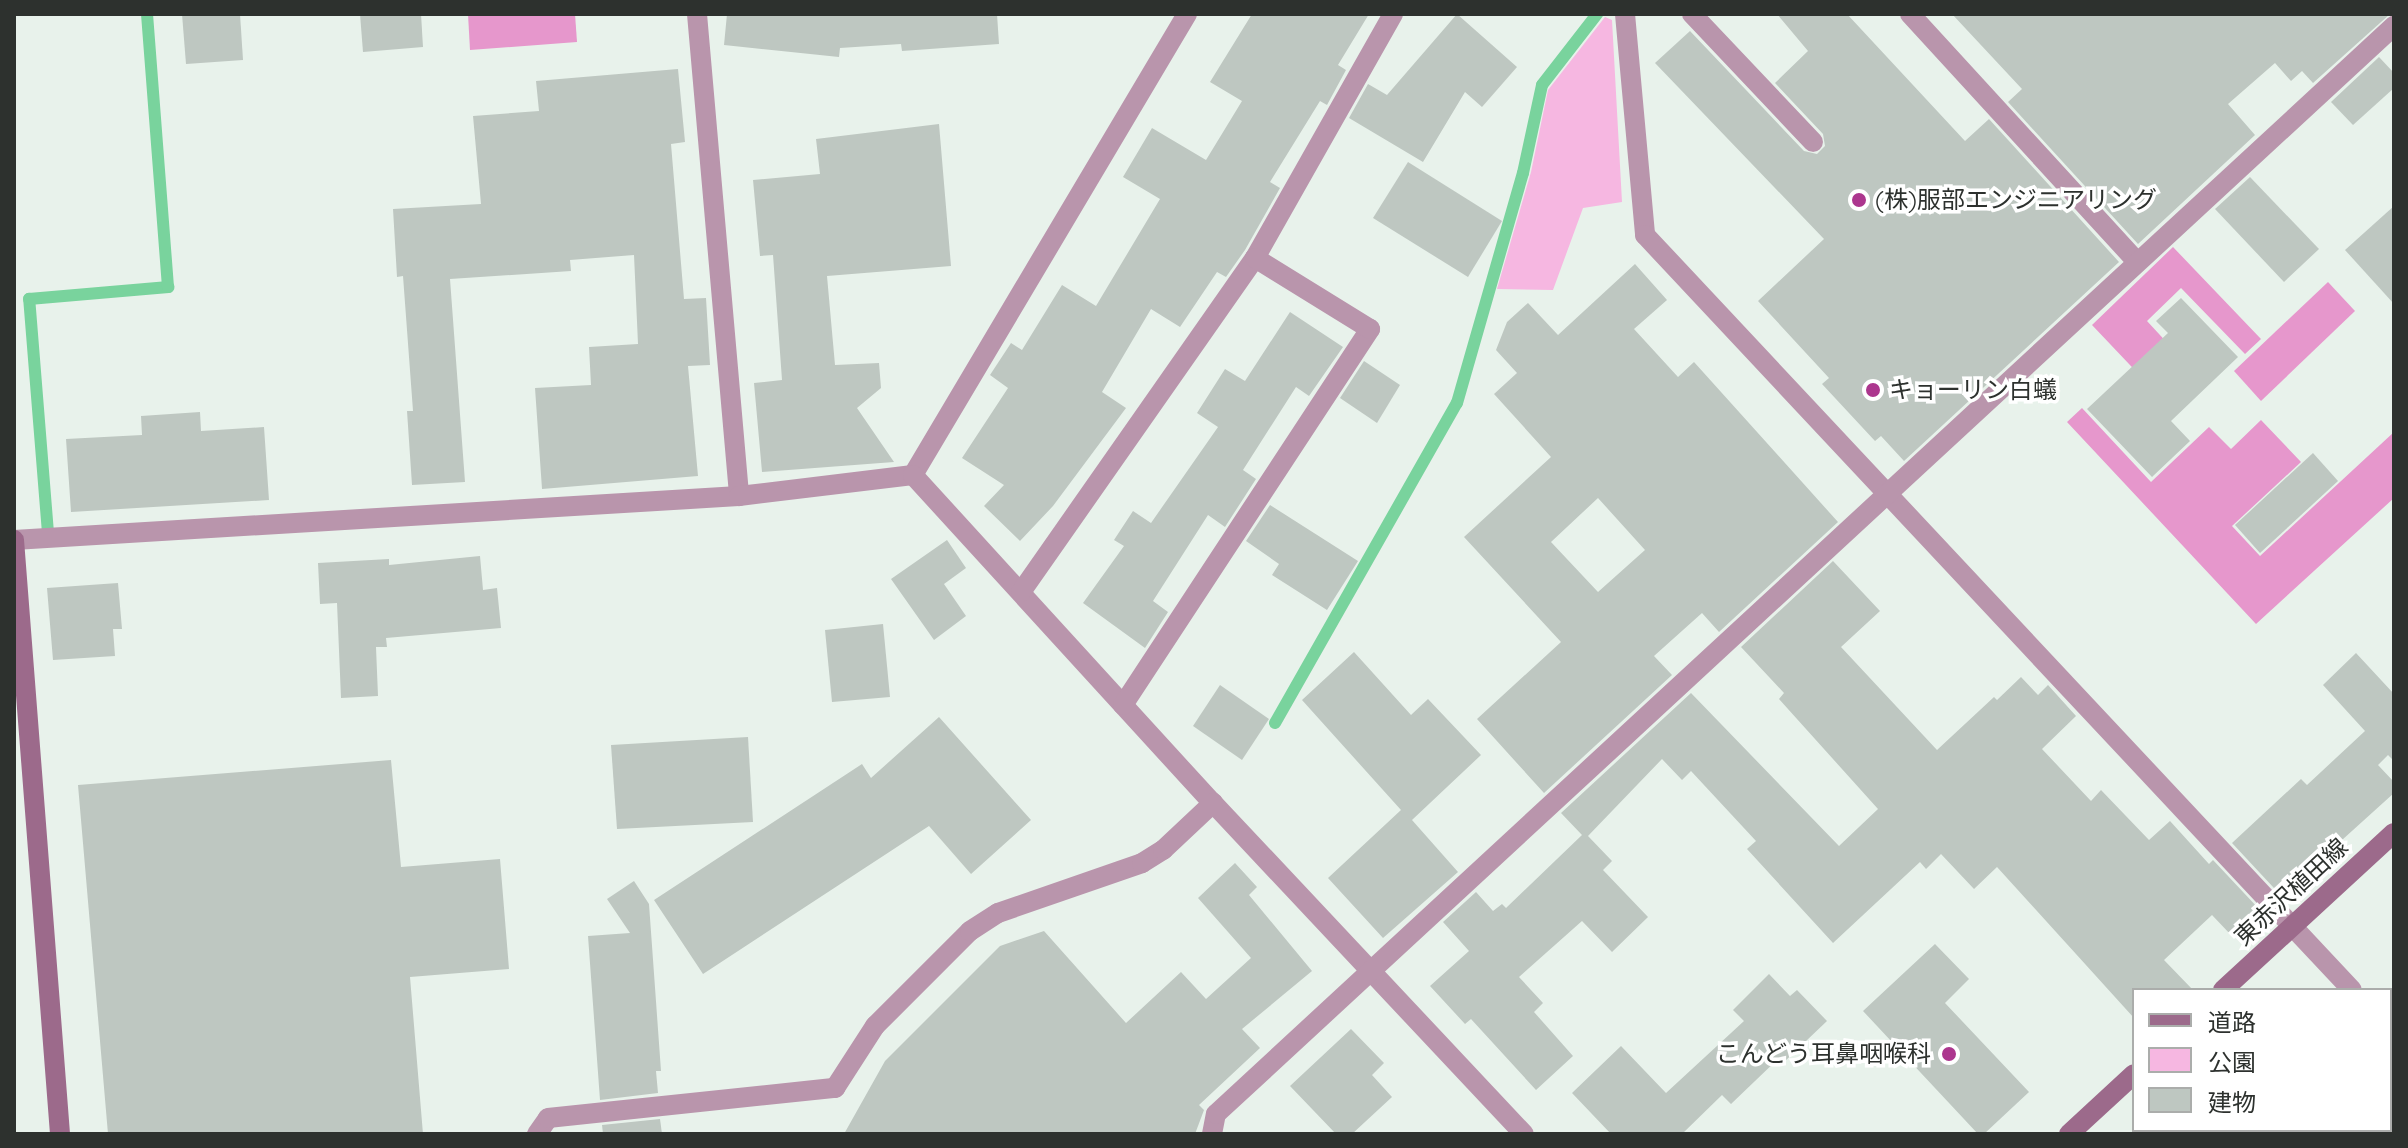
<!DOCTYPE html>
<html>
<head>
<meta charset="utf-8">
<style>
	body { margin:0 }
	#map { position:relative; width:2408px; height:1148px; overflow:hidden; background:#e8f2eb; font-family:Quicksand,"Noto Sans JP",sans-serif }
	div>[style] { position:absolute }
	.green>* { inset:0; background:#f6b7e1 }
	.forest>* { inset:0; background:#e697cc }
	.stream>* { height:12px; margin:-6px; padding:0 6px; transform-origin:6px; border-radius:6px; background:#79d39d }
	.building>* { inset:0; background:#bec7c1 }
	.lane>* { height:20px; margin:-10px; padding:0 10px; transform-origin:10px; border-radius:10px; background:#b995ac }
	.street>* { height:20px; margin:-10px; padding:0 10px; transform-origin:10px; border-radius:10px; background:#b995ac }
	.secondary>* { height:20px; margin:-10px; padding:0 10px; transform-origin:10px; border-radius:10px; background:#9c6a8b }
	.dots>* { width:22px; height:22px; translate:-50% -50%; box-sizing:border-box; border:4px solid #fff; border-radius:50% }
	span { translate:-50% -50%; white-space:nowrap; text-align:center; line-height:1.15; -webkit-text-stroke:7px #fff; paint-order:stroke }
	.poi-label { font-size:24px; color:#2d312e }
	.left { translate:0 -50%; text-align:left }
	.right { translate:-100% -50%; text-align:right }
	.street-label { font-size:24px; color:#2d312e }
	.frame { position:absolute; inset:0; border:16px solid #2d312e; pointer-events:none }
	.legend { position:absolute; left:2132px; top:988px; width:260px; height:144px; box-sizing:border-box; background:#fff; border:2px solid #abadab; margin:0; padding:10px 14px; list-style:none; font-size:24px; color:#2d312e }
	.legend li { display:flex; align-items:center; gap:16px; height:40px }
	.legend b { width:40px; border:2px solid #abadab }
</style>
</head>
<body>
<div id="map">
	<div class="green">
		<div style="clip-path:polygon(1605px 17px,1612px 20px,1622px 202px,1583px 208px,1553px 290px,1497px 289px,1531px 172px,1548px 90px)"></div>
	</div>
	<div class="forest">
		<div style="clip-path:polygon(468px 14px,575px 14px,577px 42px,470px 50px)"></div>
		<div style="clip-path:polygon(2173px 247px,2261px 339px,2245px 354px,2181px 288px,2147px 321px,2196px 374px,2166px 403px,2092px 325px)"></div>
		<div style="clip-path:polygon(2328px 282px,2355px 311px,2261px 401px,2234px 371px)"></div>
		<div style="clip-path:polygon(2082px 408px,2151px 482px,2209px 427px,2231px 449px,2261px 420px,2301px 462px,2232px 526px,2260px 556px,2394px 432px,2394px 498px,2256px 624px,2067px 422px)"></div>
	</div>
	<div class="stream">
		<div style="left:48px;top:533px;width:235px;rotate:-94.6deg"></div>
		<div style="left:29px;top:299px;width:140px;rotate:-4.9deg"></div>
		<div style="left:168px;top:287px;width:274px;rotate:-94.4deg"></div>
		<div style="left:1275px;top:723px;width:368px;rotate:-60.4deg"></div>
		<div style="left:1457px;top:403px;width:239px;rotate:-74deg"></div>
		<div style="left:1523px;top:173px;width:90px;rotate:-77.8deg"></div>
		<div style="left:1542px;top:85px;width:90px;rotate:-52.2deg"></div>
	</div>
	<div class="building">
		<div style="clip-path:polygon(182px 14px,240px 14px,243px 60px,186px 64px)"></div>
		<div style="clip-path:polygon(360px 14px,421px 14px,423px 47px,363px 52px)"></div>
		<div style="clip-path:polygon(727px 14px,997px 14px,999px 44px,902px 51px,901px 44px,840px 48px,839px 57px,724px 45px)"></div>
		<div style="clip-path:polygon(1252px 14px,1369px 14px,1338px 65px,1346px 70px,1327px 105px,1320px 101px,1270px 182px,1280px 188px,1245px 250px,1226px 277px,1217px 272px,1180px 327px,1151px 309px,1102px 392px,1126px 408px,1053px 506px,1020px 541px,984px 506px,1004px 485px,962px 458px,1008px 388px,990px 375px,1011px 343px,1022px 350px,1062px 285px,1096px 306px,1160px 199px,1123px 177px,1152px 128px,1206px 160px,1242px 101px,1210px 82px)"></div>
		<div style="clip-path:polygon(1457px 14px,1517px 67px,1482px 107px,1465px 92px,1423px 162px,1349px 118px,1368px 84px,1387px 95px)"></div>
		<div style="clip-path:polygon(1777px 14px,1847px 14px,1965px 141px,1989px 119px,2119px 262px,1904px 461px,1881px 436px,1875px 441px,1822px 384px,1829px 378px,1758px 301px,1824px 239px,1655px 63px,1690px 31px,1804px 151px,1817px 154px,1825px 146px,1823px 134px,1775px 83px,1808px 51px)"></div>
		<div style="clip-path:polygon(1952px 14px,2390px 14px,2313px 83px,2302px 71px,2291px 81px,2275px 63px,2228px 104px,2255px 135px,2138px 244px,2008px 102px,2022px 89px)"></div>
		<div style="clip-path:polygon(2379px 57px,2394px 73px,2394px 88px,2353px 125px,2331px 102px)"></div>
		<div style="clip-path:polygon(678px 69px,685px 142px,671px 144px,684px 299px,706px 298px,710px 365px,688px 366px,698px 476px,542px 489px,535px 388px,591px 385px,589px 347px,638px 344px,634px 255px,570px 260px,571px 271px,450px 279px,465px 482px,412px 485px,407px 411px,413px 411px,403px 276px,397px 277px,393px 209px,481px 204px,473px 116px,539px 111px,536px 81px)"></div>
		<div style="clip-path:polygon(939px 124px,951px 266px,827px 276px,835px 365px,879px 363px,881px 388px,857px 408px,894px 462px,762px 472px,754px 383px,782px 380px,773px 255px,760px 256px,753px 180px,820px 174px,816px 139px)"></div>
		<div style="clip-path:polygon(1408px 162px,1502px 221px,1468px 277px,1373px 218px)"></div>
		<div style="clip-path:polygon(2250px 177px,2319px 249px,2284px 282px,2215px 209px)"></div>
		<div style="clip-path:polygon(2394px 206px,2394px 304px,2345px 250px)"></div>
		<div style="clip-path:polygon(evenodd,1635px 264px,1667px 300px,1634px 329px,1678px 377px,1694px 362px,1838px 522px,1719px 632px,1702px 613px,1654px 656px,1672px 675px,1544px 793px,1477px 719px,1561px 642px,1464px 537px,1551px 457px,1494px 394px,1517px 373px,1496px 350px,1507px 322px,1528px 303px,1558px 335px,1635px 264px,1598px 498px,1645px 550px,1598px 592px,1551px 542px,1598px 498px)"></div>
		<div style="clip-path:polygon(2181px 298px,2238px 357px,2171px 421px,2190px 441px,2152px 477px,2087px 409px,2168px 333px,2156px 321px)"></div>
		<div style="clip-path:polygon(1290px 312px,1343px 347px,1309px 396px,1296px 387px,1243px 470px,1256px 479px,1225px 527px,1208px 515px,1153px 601px,1168px 612px,1145px 648px,1083px 603px,1124px 546px,1114px 540px,1133px 511px,1151px 523px,1218px 427px,1197px 413px,1225px 369px,1245px 381px)"></div>
		<div style="clip-path:polygon(1364px 361px,1400px 385px,1377px 423px,1340px 398px)"></div>
		<div style="clip-path:polygon(200px 412px,201px 431px,264px 427px,269px 500px,71px 512px,66px 439px,142px 435px,141px 416px)"></div>
		<div style="clip-path:polygon(2313px 453px,2338px 481px,2260px 553px,2235px 525px)"></div>
		<div style="clip-path:polygon(1270px 505px,1358px 561px,1327px 610px,1272px 575px,1279px 564px,1246px 541px)"></div>
		<div style="clip-path:polygon(947px 540px,966px 568px,944px 584px,966px 616px,934px 640px,891px 579px)"></div>
		<div style="clip-path:polygon(480px 556px,483px 590px,497px 588px,501px 628px,386px 638px,387px 647px,376px 647px,378px 696px,341px 698px,337px 603px,320px 604px,318px 563px,389px 559px,389px 565px)"></div>
		<div style="clip-path:polygon(1833px 561px,1880px 611px,1841px 647px,1937px 750px,1994px 697px,1997px 700px,2021px 677px,2038px 695px,2048px 685px,2076px 716px,2042px 749px,2091px 801px,2101px 790px,2149px 840px,2170px 821px,2209px 864px,2213px 860px,2259px 909px,2231px 935px,2212px 915px,2164px 960px,2193px 990px,2134px 990px,2134px 1018px,1997px 867px,1974px 889px,1941px 854px,1926px 869px,1920px 862px,1833px 943px,1747px 849px,1756px 841px,1691px 771px,1682px 780px,1662px 759px,1588px 836px,1612px 861px,1603px 870px,1648px 917px,1612px 952px,1582px 921px,1519px 977px,1543px 1003px,1534px 1012px,1573px 1056px,1536px 1090px,1471px 1019px,1465px 1024px,1430px 986px,1469px 951px,1443px 922px,1476px 892px,1493px 911px,1502px 904px,1506px 908px,1582px 835px,1561px 813px,1691px 693px,1839px 846px,1878px 809px,1779px 699px,1784px 693px,1741px 647px)"></div>
		<div style="clip-path:polygon(118px 583px,122px 629px,113px 629px,115px 656px,53px 660px,47px 588px)"></div>
		<div style="clip-path:polygon(883px 624px,890px 697px,832px 702px,825px 630px)"></div>
		<div style="clip-path:polygon(1354px 652px,1411px 715px,1428px 699px,1481px 755px,1412px 820px,1458px 872px,1383px 938px,1328px 878px,1401px 810px,1302px 700px)"></div>
		<div style="clip-path:polygon(2356px 653px,2394px 694px,2394px 761px,2388px 755px,2378px 765px,2394px 782px,2394px 793px,2342px 840px,2348px 846px,2287px 902px,2232px 843px,2301px 779px,2307px 785px,2365px 731px,2323px 685px)"></div>
		<div style="clip-path:polygon(1220px 685px,1269px 719px,1242px 760px,1193px 726px)"></div>
		<div style="clip-path:polygon(939px 717px,1031px 820px,971px 874px,929px 826px,703px 974px,654px 900px,862px 764px,871px 778px)"></div>
		<div style="clip-path:polygon(748px 737px,753px 822px,617px 829px,611px 745px)"></div>
		<div style="clip-path:polygon(391px 760px,401px 867px,500px 859px,509px 969px,410px 977px,423px 1134px,108px 1134px,78px 785px)"></div>
		<div style="clip-path:polygon(1235px 863px,1257px 887px,1249px 895px,1312px 971px,1242px 1029px,1260px 1048px,1199px 1105px,1204px 1110px,1195px 1134px,844px 1134px,885px 1061px,1000px 946px,1044px 931px,1126px 1023px,1181px 972px,1206px 999px,1251px 958px,1198px 898px)"></div>
		<div style="clip-path:polygon(634px 881px,649px 904px,661px 1071px,656px 1071px,658px 1093px,600px 1100px,588px 936px,630px 933px,607px 899px)"></div>
		<div style="clip-path:polygon(1935px 944px,1969px 979px,1945px 1003px,2029px 1092px,1984px 1134px,1978px 1134px,1863px 1011px)"></div>
		<div style="clip-path:polygon(1769px 974px,1790px 996px,1797px 990px,1827px 1021px,1784px 1062px,1779px 1058px,1731px 1104px,1722px 1095px,1682px 1134px,1611px 1134px,1572px 1093px,1621px 1046px,1666px 1093px,1744px 1021px,1733px 1010px)"></div>
		<div style="clip-path:polygon(1351px 1029px,1384px 1063px,1372px 1075px,1392px 1097px,1352px 1134px,1336px 1134px,1290px 1086px)"></div>
		<div style="clip-path:polygon(660px 1119px,662px 1134px,603px 1134px,602px 1125px)"></div>
	</div>
	<div class="lane">
		<div style="left:1692px;top:14px;width:176px;rotate:46.6deg"></div>
	</div>
	<div class="street">
		<div style="left:697px;top:14px;width:484px;rotate:85deg"></div>
		<div style="left:1625px;top:14px;width:222px;rotate:84.8deg"></div>
		<div style="left:1645px;top:235px;width:1034px;rotate:46.88deg"></div>
		<div style="left:1910px;top:14px;width:336px;rotate:47.5deg"></div>
		<div style="left:913px;top:475px;width:536px;rotate:-59.27deg"></div>
		<div style="left:14px;top:540px;width:726px;rotate:-3.47deg"></div>
		<div style="left:739px;top:496px;width:175px;rotate:-6.9deg"></div>
		<div style="left:913px;top:475px;width:445px;rotate:47.6deg"></div>
		<div style="left:1213px;top:803px;width:454px;rotate:46.8deg"></div>
		<div style="left:1021px;top:592px;width:408px;rotate:-55deg"></div>
		<div style="left:1255px;top:258px;width:280px;rotate:-60.5deg"></div>
		<div style="left:1123px;top:705px;width:450px;rotate:-56.7deg"></div>
		<div style="left:1370px;top:329px;width:135px;rotate:-148.3deg"></div>
		<div style="left:2390px;top:1031px;width:6px;rotate:45deg"></div>
		<div style="left:537px;top:1134px;width:19px;rotate:-55deg"></div>
		<div style="left:548px;top:1118px;width:289px;rotate:-6deg"></div>
		<div style="left:835px;top:1088px;width:74px;rotate:-57.2deg"></div>
		<div style="left:875px;top:1026px;width:134px;rotate:-45deg"></div>
		<div style="left:970px;top:931px;width:33px;rotate:-33deg"></div>
		<div style="left:998px;top:913px;width:152px;rotate:-19.1deg"></div>
		<div style="left:1142px;top:863px;width:25px;rotate:-32deg"></div>
		<div style="left:1163px;top:850px;width:69px;rotate:-43.2deg"></div>
		<div style="left:1212px;top:1134px;width:20px;rotate:-79deg"></div>
		<div style="left:1216px;top:1114px;width:1604px;rotate:-42.73deg"></div>
	</div>
	<div class="secondary">
		<div style="left:14px;top:540px;width:596px;rotate:85.57deg"></div>
		<div style="left:2223px;top:990px;width:232px;rotate:-42.6deg"></div>
		<div style="left:2069px;top:1134px;width:88px;rotate:-42.7deg"></div>
	</div>
	<div class="dots">
		<div style="left:1859px;top:200px;background:#ac368e"></div>
		<div style="left:1873px;top:390px;background:#ac368e"></div>
		<div style="left:1949px;top:1054px;background:#ac368e"></div>
	</div>
	<div class="poi-label">
		<span class="left" style="left:1875px;top:200px">(株)服部エンジニアリング</span>
		<span class="left" style="left:1889px;top:390px">キョーリン白蟻</span>
		<span class="right" style="left:1931px;top:1054px">こんどう耳鼻咽喉科</span>
	</div>
	<div class="street-label">
		<span style="left:2291px;top:892px;rotate:-43deg">東赤沢植田線</span>
	</div>
	<div class="frame"></div>
	<ul class="legend">
	<li><b style="height:10px;background:#9c6a8b"></b>道路</li>
	<li><b style="height:22px;background:#f6b7e1"></b>公園</li>
	<li><b style="height:22px;background:#bec7c1"></b>建物</li>
	</ul>
</div>
</body>
</html>
